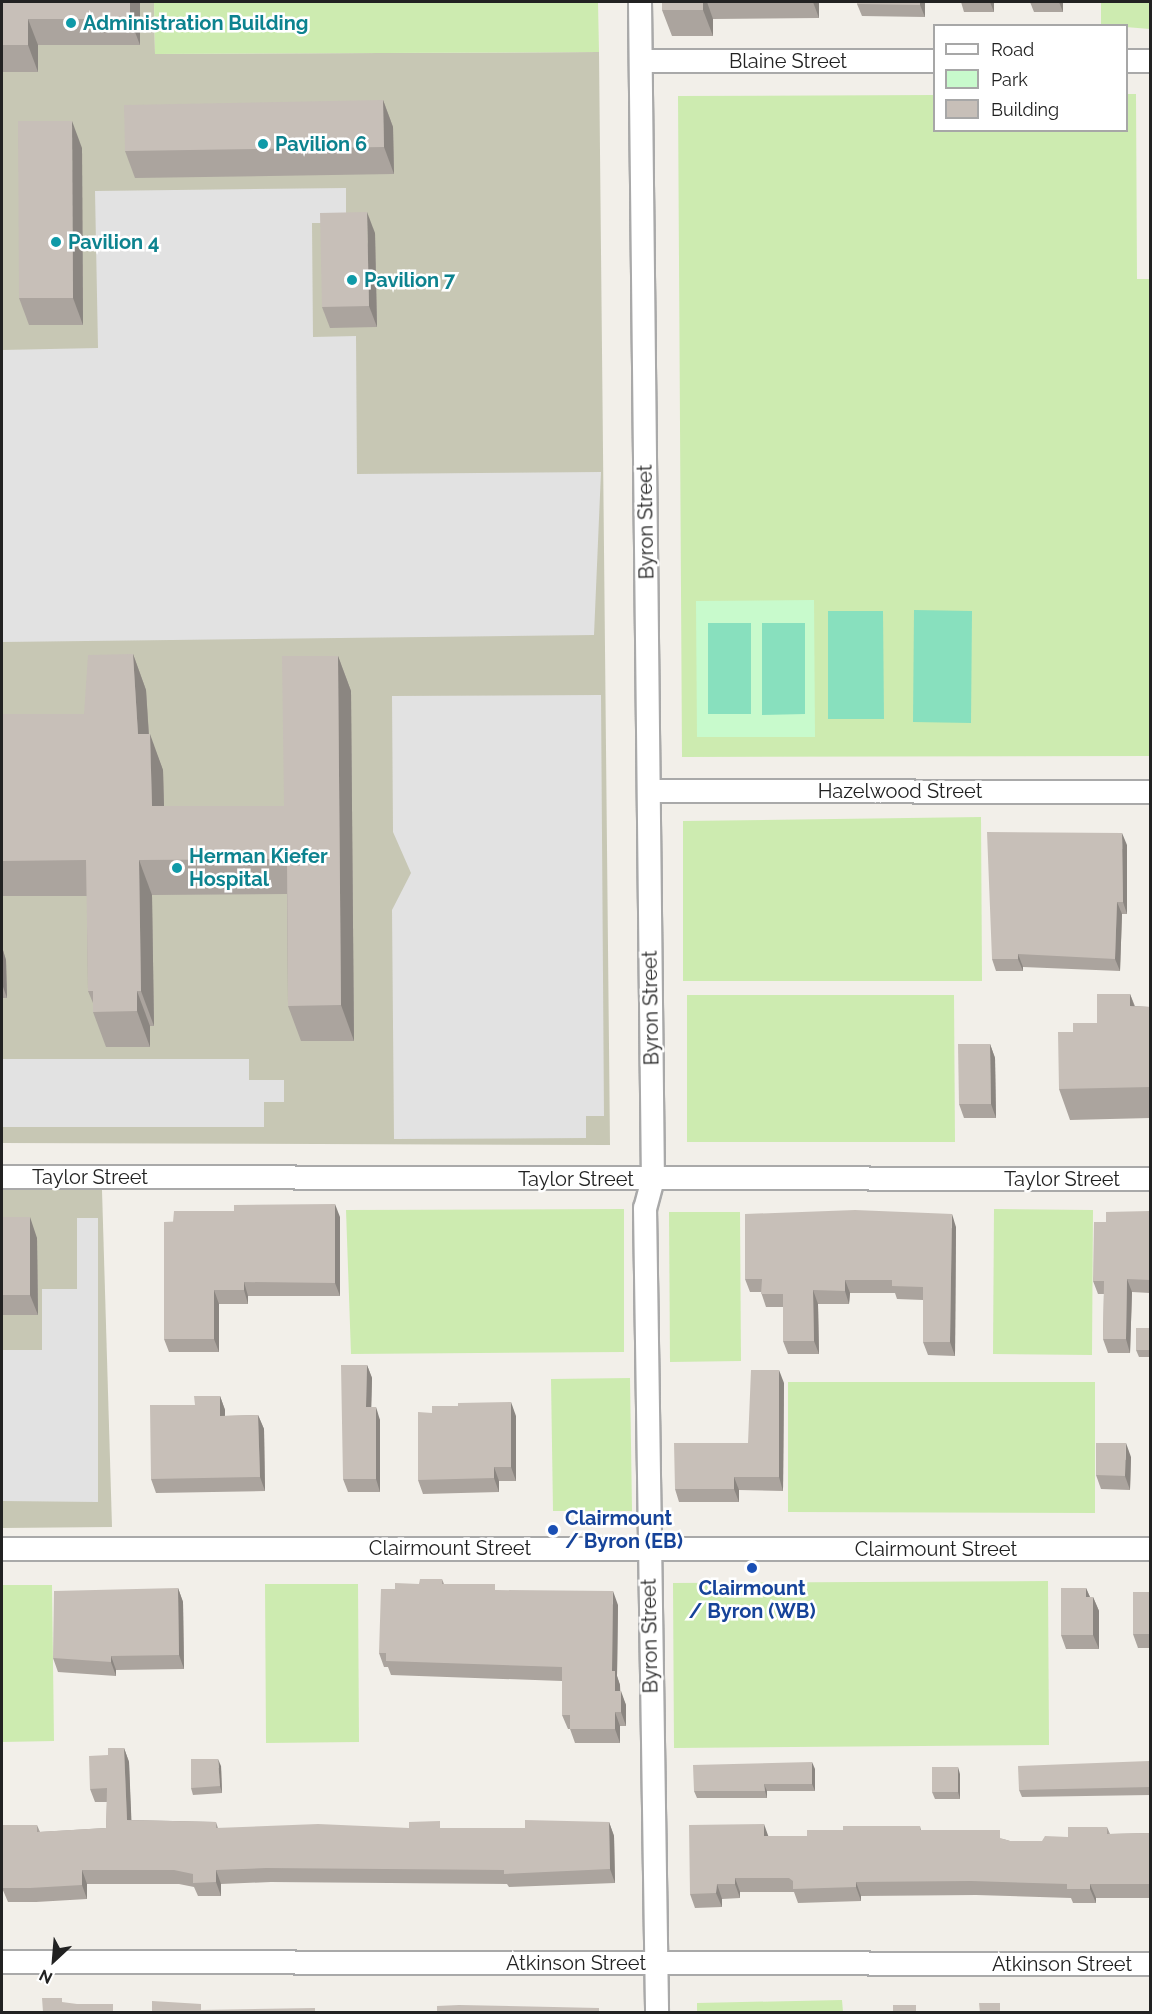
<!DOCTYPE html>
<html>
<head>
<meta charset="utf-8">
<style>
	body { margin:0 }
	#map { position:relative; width:1152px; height:2014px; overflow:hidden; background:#f2efe9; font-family:Raleway,sans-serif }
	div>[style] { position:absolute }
	.construction>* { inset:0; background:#c7c7b4 }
	.grass>* { inset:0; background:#cdebb0 }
	.park>* { inset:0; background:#c8facc }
	.pitch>* { inset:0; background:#88e0be }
	.parking>* { inset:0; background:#e2e2e2 }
	.roads { filter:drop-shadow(2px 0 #a9a9a9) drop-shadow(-2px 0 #a9a9a9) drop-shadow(0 2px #a9a9a9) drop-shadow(0 -2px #a9a9a9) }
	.minor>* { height:22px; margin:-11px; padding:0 11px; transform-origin:11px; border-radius:11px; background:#fff }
	.wall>* { inset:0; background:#aba49e }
	.shaded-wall>* { inset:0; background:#8b8681 }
	.building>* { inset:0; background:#c7bfb8 }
	.dots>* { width:16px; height:16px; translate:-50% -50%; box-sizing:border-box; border:3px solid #fff; border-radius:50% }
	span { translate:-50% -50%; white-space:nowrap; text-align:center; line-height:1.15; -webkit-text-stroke:5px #fff; paint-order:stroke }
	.culture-label { font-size:20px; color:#0d838f; font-weight:700 }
	.left { translate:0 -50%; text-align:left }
	.street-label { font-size:20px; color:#222 }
	.transit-label { font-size:20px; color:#164399; font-weight:700 }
	.frame { position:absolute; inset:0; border:3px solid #222; pointer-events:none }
	.legend { position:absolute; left:933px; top:24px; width:195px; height:108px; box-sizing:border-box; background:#fff; border:2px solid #a7a7a7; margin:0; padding:8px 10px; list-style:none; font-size:18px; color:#222 }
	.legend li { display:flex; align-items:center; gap:12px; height:30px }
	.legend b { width:30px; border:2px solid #a7a7a7 }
	.north { position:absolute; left:24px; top:1930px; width:60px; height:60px; -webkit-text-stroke:4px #fff; paint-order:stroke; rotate:206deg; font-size:16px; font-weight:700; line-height:24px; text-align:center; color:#222 }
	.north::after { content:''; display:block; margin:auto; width:21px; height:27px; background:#222; clip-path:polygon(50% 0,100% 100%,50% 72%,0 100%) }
</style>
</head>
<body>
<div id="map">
	<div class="construction">
		<div style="clip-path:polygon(2px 2px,154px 2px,155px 54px,599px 52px,610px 1145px,2px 1143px)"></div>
		<div style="clip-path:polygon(2px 1190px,102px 1190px,112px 1527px,2px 1528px)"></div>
	</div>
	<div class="grass">
		<div style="clip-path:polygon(154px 2px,598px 2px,599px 52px,155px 54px)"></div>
		<div style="clip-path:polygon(1101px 2px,1150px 2px,1150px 29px,1101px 25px)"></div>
		<div style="clip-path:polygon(1127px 94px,1136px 94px,1137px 279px,1150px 279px,1150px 756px,682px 757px,678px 96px,934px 95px,934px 130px,1126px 130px)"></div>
		<div style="clip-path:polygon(981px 817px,982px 981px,683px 981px,683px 821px)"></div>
		<div style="clip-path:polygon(687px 995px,954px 995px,955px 1142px,687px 1142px)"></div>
		<div style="clip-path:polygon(624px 1209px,624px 1352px,351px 1354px,346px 1210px)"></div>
		<div style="clip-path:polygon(994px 1209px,1093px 1210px,1092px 1355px,993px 1354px)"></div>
		<div style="clip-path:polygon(669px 1212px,740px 1212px,741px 1361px,670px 1362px)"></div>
		<div style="clip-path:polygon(630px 1378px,632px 1511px,553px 1511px,551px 1379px)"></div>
		<div style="clip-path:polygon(788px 1382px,1095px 1382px,1095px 1513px,788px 1512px)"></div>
		<div style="clip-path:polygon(1048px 1581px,1049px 1745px,674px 1748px,673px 1583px)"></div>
		<div style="clip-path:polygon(265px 1584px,358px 1584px,359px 1742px,266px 1743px)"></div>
		<div style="clip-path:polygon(2px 1585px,52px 1585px,54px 1741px,2px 1742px)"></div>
		<div style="clip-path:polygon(842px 2000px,843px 2012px,697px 2012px,697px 2003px)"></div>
	</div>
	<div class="park">
		<div style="clip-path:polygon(814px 600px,815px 737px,697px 737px,696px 601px)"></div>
	</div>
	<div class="pitch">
		<div style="clip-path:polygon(914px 610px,972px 611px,971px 723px,913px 722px)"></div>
		<div style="clip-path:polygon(828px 611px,883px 611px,884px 719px,828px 719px)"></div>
		<div style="clip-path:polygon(708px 623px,751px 623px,751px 714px,708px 714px)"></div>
		<div style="clip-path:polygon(762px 623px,805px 623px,805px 714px,762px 715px)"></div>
	</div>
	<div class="parking">
		<div style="clip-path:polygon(346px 188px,346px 223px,312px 223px,313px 337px,356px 336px,357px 474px,601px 472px,594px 635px,2px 642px,2px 350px,98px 348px,95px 191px)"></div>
		<div style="clip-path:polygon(601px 695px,604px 1116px,586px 1116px,586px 1138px,394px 1139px,392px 910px,411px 873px,393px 832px,392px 696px)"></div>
		<div style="clip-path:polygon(2px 1059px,249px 1059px,249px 1080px,284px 1080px,284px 1102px,264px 1102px,264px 1127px,2px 1127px)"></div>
		<div style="clip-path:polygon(77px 1218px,98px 1218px,98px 1502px,2px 1501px,2px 1350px,42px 1350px,42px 1289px,77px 1289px)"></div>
	</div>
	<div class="roads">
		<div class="minor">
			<div style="left:640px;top:2px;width:1177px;rotate:89.37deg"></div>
			<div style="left:653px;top:1179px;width:30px;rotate:105deg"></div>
			<div style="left:645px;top:1208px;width:804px;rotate:89.14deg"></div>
			<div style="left:641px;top:61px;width:293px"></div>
			<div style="left:1126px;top:61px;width:24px"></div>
			<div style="left:649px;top:791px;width:501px;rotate:0.11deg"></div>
			<div style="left:2px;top:1177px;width:1148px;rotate:0.1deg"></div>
			<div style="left:2px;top:1549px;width:1148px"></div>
			<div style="left:2px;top:1962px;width:1148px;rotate:0.1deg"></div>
		</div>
	</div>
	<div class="wall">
		<div style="clip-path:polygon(2px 2px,140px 2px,140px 45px,38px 45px,38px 72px,2px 72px)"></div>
		<div style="clip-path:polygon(662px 2px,819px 2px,819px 18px,713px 19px,713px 36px,672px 36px,662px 10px)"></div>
		<div style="clip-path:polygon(925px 2px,925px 17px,862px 16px,857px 4px)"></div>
		<div style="clip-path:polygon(961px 2px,994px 2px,994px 12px,964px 12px)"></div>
		<div style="clip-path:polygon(1030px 2px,1063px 2px,1063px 12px,1034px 12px)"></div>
		<div style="clip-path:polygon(383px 100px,393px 127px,394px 174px,135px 178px,125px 151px)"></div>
		<div style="clip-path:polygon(82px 148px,83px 325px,29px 325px,19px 298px)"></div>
		<div style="clip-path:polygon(375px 233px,377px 327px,330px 328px,322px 307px)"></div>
		<div style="clip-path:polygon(133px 654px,146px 690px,149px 734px,163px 770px,164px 806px,284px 806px,338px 656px,351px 691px,354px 1041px,301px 1041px,288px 1006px,287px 894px,152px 895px,154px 1026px,150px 1026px,150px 1047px,106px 1047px,93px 1012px,93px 1003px,88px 991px,87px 896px,2px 896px,2px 714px,84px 714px)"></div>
		<div style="clip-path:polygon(1127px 845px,1127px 914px,1122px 914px,1120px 971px,1023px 967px,1023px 971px,996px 971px,992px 959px)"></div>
		<div style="clip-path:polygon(2px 947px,6px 960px,7px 998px,2px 998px)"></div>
		<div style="clip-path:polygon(1130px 994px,1135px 1006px,1150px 1007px,1150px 1118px,1070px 1120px,1059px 1089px,1073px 1032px,1097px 1023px)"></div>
		<div style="clip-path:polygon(990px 1044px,995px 1058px,996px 1118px,964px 1118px,959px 1104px)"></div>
		<div style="clip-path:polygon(1150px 1211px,1150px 1293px,1132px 1292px,1130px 1353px,1108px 1353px,1103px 1339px,1104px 1294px,1098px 1294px,1093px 1281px,1106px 1222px)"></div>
		<div style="clip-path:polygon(2px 1217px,37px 1238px,38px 1315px,2px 1315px)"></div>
		<div style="clip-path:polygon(340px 1217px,340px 1296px,248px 1296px,248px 1304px,219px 1304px,219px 1352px,169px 1352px,164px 1339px,164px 1222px)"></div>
		<div style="clip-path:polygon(956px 1227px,955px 1356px,928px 1355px,923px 1342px,923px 1300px,897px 1299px,895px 1293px,850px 1293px,849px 1304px,818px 1304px,819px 1354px,788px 1354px,783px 1341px,783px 1307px,766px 1307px,761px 1292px,750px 1292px,745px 1279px)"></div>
		<div style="clip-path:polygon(1150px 1328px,1150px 1357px,1139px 1357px,1136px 1350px)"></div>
		<div style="clip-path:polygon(367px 1365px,372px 1378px,371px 1407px,380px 1420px,380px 1492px,348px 1492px,343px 1479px)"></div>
		<div style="clip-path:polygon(784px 1383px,783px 1491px,739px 1490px,739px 1502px,679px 1502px,675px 1489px,748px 1443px)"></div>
		<div style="clip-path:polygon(220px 1396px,225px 1410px,225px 1416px,258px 1415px,264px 1429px,265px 1491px,156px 1493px,151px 1479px)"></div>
		<div style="clip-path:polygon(516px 1416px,516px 1481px,499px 1481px,499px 1492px,423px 1494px,418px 1480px)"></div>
		<div style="clip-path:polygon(1131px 1457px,1130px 1490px,1101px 1489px,1096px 1475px)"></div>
		<div style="clip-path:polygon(442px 1579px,444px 1584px,618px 1605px,617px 1676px,620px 1685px,620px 1691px,626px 1705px,626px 1726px,620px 1726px,620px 1743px,575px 1743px,570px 1729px,568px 1729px,562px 1715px,562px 1681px,391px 1675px,388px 1667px,384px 1667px,379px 1653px,395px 1589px)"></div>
		<div style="clip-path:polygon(178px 1588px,183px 1602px,184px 1669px,116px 1670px,116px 1676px,58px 1672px,53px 1658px)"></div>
		<div style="clip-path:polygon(1086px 1588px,1090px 1597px,1093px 1597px,1099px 1611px,1099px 1649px,1066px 1649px,1061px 1635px)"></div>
		<div style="clip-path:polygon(1150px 1592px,1150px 1648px,1138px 1648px,1133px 1634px)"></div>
		<div style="clip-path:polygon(124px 1748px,129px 1762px,131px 1820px,216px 1822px,218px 1828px,525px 1828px,609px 1822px,614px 1836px,615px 1883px,509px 1887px,507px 1884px,271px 1882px,221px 1884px,221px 1896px,198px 1896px,194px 1887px,179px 1884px,87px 1884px,87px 1899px,36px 1902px,8px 1902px,2px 1888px,37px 1825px,40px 1832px,106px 1828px,107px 1802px,95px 1802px,90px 1789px,108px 1755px)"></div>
		<div style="clip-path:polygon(221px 1766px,222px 1793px,193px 1795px,191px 1788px)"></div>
		<div style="clip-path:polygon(1150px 1767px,1150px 1795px,1022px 1797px,1019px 1790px)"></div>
		<div style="clip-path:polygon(815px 1769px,815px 1791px,767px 1791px,767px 1798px,697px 1798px,694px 1791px)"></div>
		<div style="clip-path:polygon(960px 1774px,960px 1799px,935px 1799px,932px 1792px)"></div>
		<div style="clip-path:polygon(920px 1826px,921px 1830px,1003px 1839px,1010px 1841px,1042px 1841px,1068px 1837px,1107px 1827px,1110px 1834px,1150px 1833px,1150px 1898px,1096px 1898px,1096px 1903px,1073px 1903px,1071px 1898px,976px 1895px,861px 1896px,861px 1901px,798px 1903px,794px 1892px,740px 1892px,740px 1898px,722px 1899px,722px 1907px,695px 1908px,690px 1894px,768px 1836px,807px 1836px,843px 1830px)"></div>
	</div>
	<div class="shaded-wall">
		<div style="clip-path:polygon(130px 2px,140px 2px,140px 45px,130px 19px)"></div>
		<div style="clip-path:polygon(703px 2px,707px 2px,713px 19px,713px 36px,703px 10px)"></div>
		<div style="clip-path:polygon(813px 2px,819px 2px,819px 18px)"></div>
		<div style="clip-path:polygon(920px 2px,925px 2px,925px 17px,920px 5px)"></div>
		<div style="clip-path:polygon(990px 2px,994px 2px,994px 12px)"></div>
		<div style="clip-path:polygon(1059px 2px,1063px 2px,1063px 12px)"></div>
		<div style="clip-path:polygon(28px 19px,38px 45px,38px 72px,28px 45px)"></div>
		<div style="clip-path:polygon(383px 100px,393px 127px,394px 174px,384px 147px)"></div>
		<div style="clip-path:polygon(72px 121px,82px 148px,83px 325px,73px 298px)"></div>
		<div style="clip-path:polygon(367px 212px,375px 233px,377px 327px,369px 306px)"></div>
		<div style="clip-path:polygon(133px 654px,146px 690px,151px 770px,138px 734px)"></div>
		<div style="clip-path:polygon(338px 656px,351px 691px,354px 1041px,341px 1005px)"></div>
		<div style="clip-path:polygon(150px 734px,163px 770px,165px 842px,152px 806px)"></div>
		<div style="clip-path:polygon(1122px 833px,1127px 845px,1127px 914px,1123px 902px)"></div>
		<div style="clip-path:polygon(139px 860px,152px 895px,154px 1026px,141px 991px)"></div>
		<div style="clip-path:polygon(1117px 902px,1122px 914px,1120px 971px,1115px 959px)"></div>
		<div style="clip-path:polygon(2px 947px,6px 960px,7px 998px,2px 984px)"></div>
		<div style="clip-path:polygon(1018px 954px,1023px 967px,1023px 971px,1018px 959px)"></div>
		<div style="clip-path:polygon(137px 991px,150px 1026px,150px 1047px,137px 1011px)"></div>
		<div style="clip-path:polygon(1130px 994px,1141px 1025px,1130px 1006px)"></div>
		<div style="clip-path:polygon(990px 1044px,995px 1058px,996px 1118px,991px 1104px)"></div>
		<div style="clip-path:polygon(335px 1204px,340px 1217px,340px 1296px,335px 1283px)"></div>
		<div style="clip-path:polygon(952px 1214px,956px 1227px,955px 1356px,950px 1342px)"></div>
		<div style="clip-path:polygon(30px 1217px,37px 1238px,38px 1315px,30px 1295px)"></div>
		<div style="clip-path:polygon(1127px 1279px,1132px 1292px,1130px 1353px,1126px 1339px)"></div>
		<div style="clip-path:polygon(845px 1280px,850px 1293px,849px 1304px,845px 1291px)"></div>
		<div style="clip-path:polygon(244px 1282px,248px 1296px,248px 1304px,244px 1290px)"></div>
		<div style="clip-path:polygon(214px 1290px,219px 1304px,219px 1352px,214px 1339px)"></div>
		<div style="clip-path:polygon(813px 1290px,818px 1304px,819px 1354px,814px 1341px)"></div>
		<div style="clip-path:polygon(367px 1365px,372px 1378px,371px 1420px,366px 1407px)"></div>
		<div style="clip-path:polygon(779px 1370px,784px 1383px,783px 1491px,779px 1477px)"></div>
		<div style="clip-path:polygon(220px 1396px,225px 1410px,225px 1430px,220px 1416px)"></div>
		<div style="clip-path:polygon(511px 1402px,516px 1416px,516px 1481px,511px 1467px)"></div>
		<div style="clip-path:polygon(376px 1407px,380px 1420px,380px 1492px,376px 1479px)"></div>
		<div style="clip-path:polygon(258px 1415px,264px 1429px,265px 1491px,260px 1477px)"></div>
		<div style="clip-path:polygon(1126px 1443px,1131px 1457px,1130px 1490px,1125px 1476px)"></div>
		<div style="clip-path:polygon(494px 1467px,499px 1481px,499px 1492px,494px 1478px)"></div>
		<div style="clip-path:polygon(734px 1477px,739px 1490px,739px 1502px,734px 1489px)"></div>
		<div style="clip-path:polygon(178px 1588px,183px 1602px,184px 1669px,179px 1655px)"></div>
		<div style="clip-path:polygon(1086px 1588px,1092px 1602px,1086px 1597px)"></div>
		<div style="clip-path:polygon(613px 1591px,618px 1605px,617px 1676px,620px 1685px,621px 1705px,615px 1691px,612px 1671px)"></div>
		<div style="clip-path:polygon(1093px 1597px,1099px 1611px,1099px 1649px,1093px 1635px)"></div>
		<div style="clip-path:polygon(111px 1656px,116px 1670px,116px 1676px,111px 1662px)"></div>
		<div style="clip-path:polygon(621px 1691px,626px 1705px,626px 1726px,621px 1712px)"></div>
		<div style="clip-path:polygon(615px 1712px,620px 1726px,620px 1743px,615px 1729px)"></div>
		<div style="clip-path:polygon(124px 1748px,129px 1762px,132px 1834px,127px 1820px)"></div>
		<div style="clip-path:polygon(218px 1759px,221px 1766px,222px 1793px,220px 1786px)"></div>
		<div style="clip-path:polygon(812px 1762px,815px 1769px,815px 1791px,812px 1784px)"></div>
		<div style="clip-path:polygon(958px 1767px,960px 1774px,960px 1799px,958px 1792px)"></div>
		<div style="clip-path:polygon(764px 1784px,767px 1791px,767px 1798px,765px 1791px)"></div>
		<div style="clip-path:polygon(609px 1822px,614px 1836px,615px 1883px,610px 1869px)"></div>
		<div style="clip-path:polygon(764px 1824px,769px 1838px,764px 1836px)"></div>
		<div style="clip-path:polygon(82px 1870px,87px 1884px,87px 1899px,82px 1885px)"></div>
		<div style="clip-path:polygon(216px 1870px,221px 1884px,221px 1896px,216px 1882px)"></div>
		<div style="clip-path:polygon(735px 1878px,740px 1892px,740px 1898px,735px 1884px)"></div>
		<div style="clip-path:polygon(856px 1882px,861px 1896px,861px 1901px,856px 1887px)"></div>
		<div style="clip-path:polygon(717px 1884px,722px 1899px,722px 1907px,716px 1893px)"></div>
		<div style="clip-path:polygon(1090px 1884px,1096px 1898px,1096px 1903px,1090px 1889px)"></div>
	</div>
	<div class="building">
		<div style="clip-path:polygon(2px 2px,130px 2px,130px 19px,28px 19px,28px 45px,2px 45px)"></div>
		<div style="clip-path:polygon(662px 2px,703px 2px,703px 10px,662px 10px)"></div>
		<div style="clip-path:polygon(857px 2px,920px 2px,920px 5px,857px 4px)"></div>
		<div style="clip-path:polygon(383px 100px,384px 147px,125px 151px,124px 105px)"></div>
		<div style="clip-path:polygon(18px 121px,72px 121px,73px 298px,19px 298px)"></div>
		<div style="clip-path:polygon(367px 212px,369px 306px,322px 307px,320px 213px)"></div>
		<div style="clip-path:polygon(133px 654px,138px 734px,150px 734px,152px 806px,284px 806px,282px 656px,338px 656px,341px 1005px,288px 1006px,287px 859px,139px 860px,141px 991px,137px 991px,137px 1011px,93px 1012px,93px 991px,88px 991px,86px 860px,2px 861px,2px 714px,84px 714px,88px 655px)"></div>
		<div style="clip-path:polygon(987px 832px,1122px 833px,1123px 902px,1117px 902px,1115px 959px,1018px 954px,1018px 959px,992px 959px)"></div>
		<div style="clip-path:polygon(1097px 994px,1130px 994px,1130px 1006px,1150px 1007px,1150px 1087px,1059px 1089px,1058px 1032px,1073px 1032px,1073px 1023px,1097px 1023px)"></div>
		<div style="clip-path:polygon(958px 1044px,990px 1044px,991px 1104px,959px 1104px)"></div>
		<div style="clip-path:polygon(335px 1204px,335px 1283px,244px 1282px,244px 1290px,214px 1290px,214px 1339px,164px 1339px,164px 1222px,173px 1222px,174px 1211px,234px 1211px,234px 1205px)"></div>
		<div style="clip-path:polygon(855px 1210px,952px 1214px,950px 1342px,923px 1342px,923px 1287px,892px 1286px,892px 1280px,845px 1280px,845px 1291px,813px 1290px,814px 1341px,783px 1341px,783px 1294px,761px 1294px,762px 1279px,745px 1279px,745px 1214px)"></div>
		<div style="clip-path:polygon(1150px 1211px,1150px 1280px,1127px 1279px,1126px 1339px,1103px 1339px,1104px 1281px,1093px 1281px,1094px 1222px,1106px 1222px,1106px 1212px)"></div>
		<div style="clip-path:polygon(2px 1217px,30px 1217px,30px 1295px,2px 1295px)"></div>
		<div style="clip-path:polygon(1136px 1328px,1150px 1328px,1150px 1350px,1136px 1350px)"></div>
		<div style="clip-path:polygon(341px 1365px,367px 1365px,366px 1407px,376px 1407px,376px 1479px,343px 1479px)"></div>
		<div style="clip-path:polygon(751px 1370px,779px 1370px,779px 1477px,734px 1477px,734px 1489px,675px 1489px,674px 1443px,748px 1443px)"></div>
		<div style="clip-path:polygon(194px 1396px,220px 1396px,220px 1416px,258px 1415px,260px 1477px,151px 1479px,150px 1405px,195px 1405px)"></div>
		<div style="clip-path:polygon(511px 1402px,511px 1467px,494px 1467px,494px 1478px,418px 1480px,418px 1412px,432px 1413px,432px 1406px,458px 1406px,458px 1403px)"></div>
		<div style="clip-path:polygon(1096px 1443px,1126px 1443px,1125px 1476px,1096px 1475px)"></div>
		<div style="clip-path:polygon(420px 1579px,442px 1579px,442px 1584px,495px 1584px,495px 1590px,613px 1591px,612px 1671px,615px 1671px,615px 1691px,621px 1691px,621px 1712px,615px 1712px,615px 1729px,570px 1729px,570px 1715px,562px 1715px,562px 1667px,386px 1661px,386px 1653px,379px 1653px,381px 1589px,395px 1589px,395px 1583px,419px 1584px)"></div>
		<div style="clip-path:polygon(178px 1588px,179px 1655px,111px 1656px,111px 1662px,53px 1658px,54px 1591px)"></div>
		<div style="clip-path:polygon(1061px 1588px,1086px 1588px,1086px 1597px,1093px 1597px,1093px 1635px,1061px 1635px)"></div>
		<div style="clip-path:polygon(1133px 1592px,1150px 1592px,1150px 1634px,1133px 1634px)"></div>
		<div style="clip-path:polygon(108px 1748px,124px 1748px,127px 1820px,216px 1822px,216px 1828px,318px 1824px,409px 1828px,409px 1822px,440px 1821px,440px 1828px,525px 1828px,525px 1820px,609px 1822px,610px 1869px,504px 1874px,504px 1870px,266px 1868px,216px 1870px,216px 1882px,193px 1883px,193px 1874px,174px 1870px,82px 1870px,82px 1885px,30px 1888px,2px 1888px,2px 1825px,37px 1825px,37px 1832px,106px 1828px,107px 1788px,90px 1789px,89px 1756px,108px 1755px)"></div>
		<div style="clip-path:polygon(191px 1759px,218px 1759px,220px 1786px,191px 1788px)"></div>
		<div style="clip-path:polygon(1149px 1761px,1150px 1787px,1019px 1790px,1018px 1766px)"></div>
		<div style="clip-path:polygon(812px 1762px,812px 1784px,764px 1784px,765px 1791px,694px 1791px,693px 1765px)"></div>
		<div style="clip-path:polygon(932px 1767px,958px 1767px,958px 1792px,932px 1792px)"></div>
		<div style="clip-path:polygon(764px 1824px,764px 1836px,807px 1836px,807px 1830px,843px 1830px,843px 1826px,920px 1826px,920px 1830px,1000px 1830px,1000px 1838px,1010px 1841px,1042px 1841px,1045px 1836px,1068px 1837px,1068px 1827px,1107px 1827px,1107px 1834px,1150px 1833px,1150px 1884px,1090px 1884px,1090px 1889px,1067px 1889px,1067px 1884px,971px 1881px,856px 1882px,856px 1887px,793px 1889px,793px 1881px,789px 1878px,735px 1878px,735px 1884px,717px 1884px,716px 1893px,690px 1894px,689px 1825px)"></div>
		<div style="clip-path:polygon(42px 1998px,62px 1998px,62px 2002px,77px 2004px,113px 2004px,113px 2012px,152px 2011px,152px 2001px,201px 2004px,201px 2010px,315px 2008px,315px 2013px,2px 2013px,43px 2012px)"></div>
		<div style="clip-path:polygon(979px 2003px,1000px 2003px,1000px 2011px,1019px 2011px,1019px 2013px,980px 2013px)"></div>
		<div style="clip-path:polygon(459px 2005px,599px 2008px,599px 2013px,418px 2013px,418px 2011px,437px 2011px,437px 2006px)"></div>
		<div style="clip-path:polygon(893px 2005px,916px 2005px,916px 2013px,893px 2013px)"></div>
	</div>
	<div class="dots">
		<div style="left:71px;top:23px;background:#0f9aa8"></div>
		<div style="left:263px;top:144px;background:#0f9aa8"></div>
		<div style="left:56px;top:242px;background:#0f9aa8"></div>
		<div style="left:352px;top:280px;background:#0f9aa8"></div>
		<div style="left:177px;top:868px;background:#0f9aa8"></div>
		<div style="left:553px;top:1530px;background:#1a4fb4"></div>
		<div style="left:752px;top:1568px;background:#1a4fb4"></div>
	</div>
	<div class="culture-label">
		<span class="left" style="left:83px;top:23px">Administration Building</span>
		<span class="left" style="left:275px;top:144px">Pavilion 6</span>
		<span class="left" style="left:68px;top:242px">Pavilion 4</span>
		<span class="left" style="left:364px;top:280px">Pavilion 7</span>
		<span class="left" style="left:189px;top:868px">Herman Kiefer<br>Hospital</span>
	</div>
	<div class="street-label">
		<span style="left:788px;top:61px">Blaine Street</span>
		<span style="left:646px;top:522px;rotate:-91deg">Byron Street</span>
		<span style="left:900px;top:791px">Hazelwood Street</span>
		<span style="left:651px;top:1008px;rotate:-91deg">Byron Street</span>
		<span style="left:90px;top:1177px">Taylor Street</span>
		<span style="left:576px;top:1179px">Taylor Street</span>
		<span style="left:1062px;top:1179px">Taylor Street</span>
		<span style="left:450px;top:1548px">Clairmount Street</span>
		<span style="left:936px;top:1549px">Clairmount Street</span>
		<span style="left:650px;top:1636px;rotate:-91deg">Byron Street</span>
		<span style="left:576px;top:1963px">Atkinson Street</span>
		<span style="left:1062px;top:1964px">Atkinson Street</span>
	</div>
	<div class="transit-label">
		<span class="left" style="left:565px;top:1530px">Clairmount<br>/ Byron (EB)</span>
		<span style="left:752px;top:1600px">Clairmount<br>/ Byron (WB)</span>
	</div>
	<div class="frame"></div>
	<ul class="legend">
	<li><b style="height:8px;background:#fff"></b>Road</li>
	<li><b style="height:16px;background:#c8facc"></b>Park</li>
	<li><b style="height:16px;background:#c7bfb8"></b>Building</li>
	</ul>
	<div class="north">N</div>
</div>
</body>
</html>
